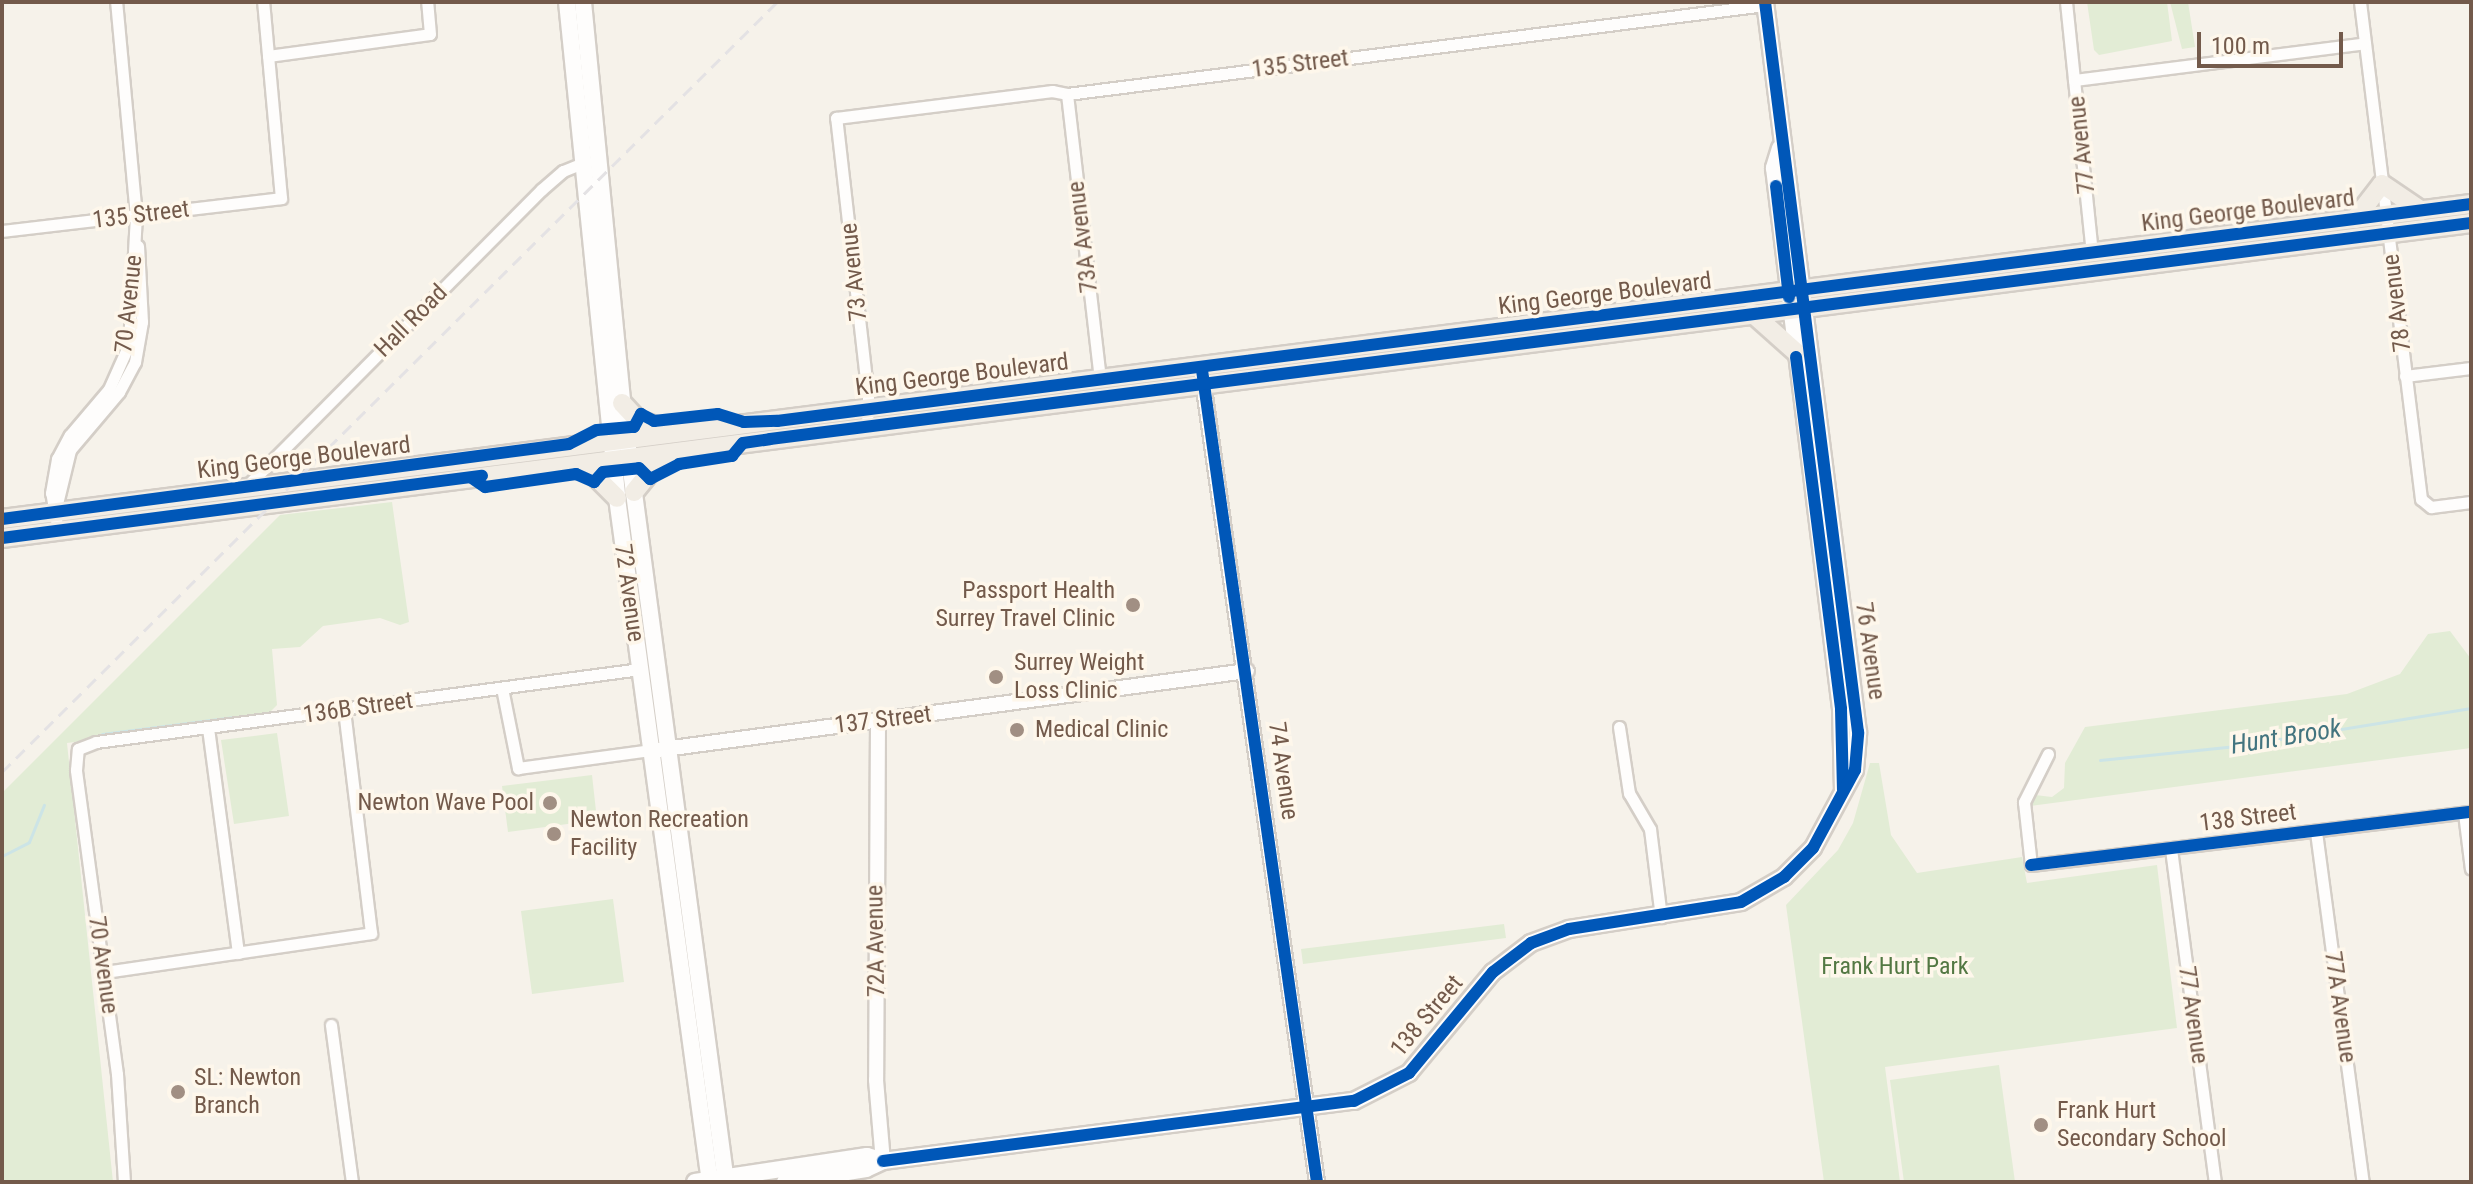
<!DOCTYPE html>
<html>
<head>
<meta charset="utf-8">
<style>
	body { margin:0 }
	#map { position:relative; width:2473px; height:1184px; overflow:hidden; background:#f6f2ea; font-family:"Roboto Condensed",sans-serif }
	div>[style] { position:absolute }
	.green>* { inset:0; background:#e2ecd5 }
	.stream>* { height:3px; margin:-1.5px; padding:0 1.5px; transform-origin:1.5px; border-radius:1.5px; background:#cce4e6 }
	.roads { filter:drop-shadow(2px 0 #d4cec7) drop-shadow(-2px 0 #d4cec7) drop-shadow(0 2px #d4cec7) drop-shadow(0 -2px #d4cec7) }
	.minor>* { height:11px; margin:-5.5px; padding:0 5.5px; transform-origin:5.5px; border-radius:5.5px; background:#fefdfc }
	.tertiary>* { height:14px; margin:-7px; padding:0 7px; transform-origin:7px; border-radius:7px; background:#fefdfc }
	.secondary>* { height:16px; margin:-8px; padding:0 8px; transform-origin:8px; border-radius:8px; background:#fefdfc }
	.primary>* { height:18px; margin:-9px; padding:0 9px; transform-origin:9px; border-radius:9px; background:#f2ede5 }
	.rail>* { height:3px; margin-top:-1.5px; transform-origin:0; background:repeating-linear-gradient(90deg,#e4e2e4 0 12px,transparent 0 20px) }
	.cycleway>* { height:12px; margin:-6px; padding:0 6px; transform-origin:6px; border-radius:6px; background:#0057b8 }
	.dots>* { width:22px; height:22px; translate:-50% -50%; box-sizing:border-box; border:4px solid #fef7eb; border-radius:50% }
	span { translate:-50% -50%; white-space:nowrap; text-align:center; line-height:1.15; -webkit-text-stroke:7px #fef7eb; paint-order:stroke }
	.street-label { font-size:24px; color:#735a4b }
	.poi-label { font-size:24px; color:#735a4b }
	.right { translate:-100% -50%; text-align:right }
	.left { translate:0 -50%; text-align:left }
	.park-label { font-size:24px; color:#537843 }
	.water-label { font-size:26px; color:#43747f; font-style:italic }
	.frame { position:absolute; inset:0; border:4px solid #735a4b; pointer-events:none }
	.scale { position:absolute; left:2197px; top:32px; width:146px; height:36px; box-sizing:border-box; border:4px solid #735a4b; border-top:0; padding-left:10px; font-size:24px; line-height:28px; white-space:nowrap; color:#735a4b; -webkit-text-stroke:6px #fef7eb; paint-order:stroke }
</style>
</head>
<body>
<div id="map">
	<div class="green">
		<div style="clip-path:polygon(2087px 2px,2167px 2px,2172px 41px,2099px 55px,2094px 50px)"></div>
		<div style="clip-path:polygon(2170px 2px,2188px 2px,2195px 47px,2182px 49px)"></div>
		<div style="clip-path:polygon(392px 502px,409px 622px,400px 625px,380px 618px,323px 626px,300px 647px,272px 649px,277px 705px,265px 717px,67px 743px,113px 1182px,2px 1182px,2px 793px,280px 515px)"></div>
		<div style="clip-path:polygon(2450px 631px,2471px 659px,2471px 748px,2030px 806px,2035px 795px,2052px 797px,2064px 788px,2065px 763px,2085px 727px,2347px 694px,2400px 674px,2428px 634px)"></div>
		<div style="clip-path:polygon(277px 733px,289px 816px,234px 824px,221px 740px)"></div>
		<div style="clip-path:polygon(1870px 763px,1879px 763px,1891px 835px,1917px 873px,2022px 857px,2027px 883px,2157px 865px,2177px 1028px,1885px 1067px,1900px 1182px,1824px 1182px,1786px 905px,1838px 850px,1853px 823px)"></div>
		<div style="clip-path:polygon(592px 775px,597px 820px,508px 832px,502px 786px)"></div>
		<div style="clip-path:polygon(613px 899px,624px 982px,532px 994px,521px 911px)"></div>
		<div style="clip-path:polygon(1504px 924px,1506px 938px,1303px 964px,1301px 949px)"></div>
		<div style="clip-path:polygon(1999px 1065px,2015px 1182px,1904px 1182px,1890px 1080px)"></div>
	</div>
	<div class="stream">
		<div style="left:249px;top:716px;width:74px;rotate:-7.8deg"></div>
		<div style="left:102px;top:734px;width:133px;rotate:-7.3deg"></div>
		<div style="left:2100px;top:760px;width:137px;rotate:-5.9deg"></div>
		<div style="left:2236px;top:746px;width:238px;rotate:-9.2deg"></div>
		<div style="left:2px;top:856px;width:30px;rotate:-27deg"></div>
		<div style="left:29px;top:842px;width:40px;rotate:-68deg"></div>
	</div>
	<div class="roads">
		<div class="minor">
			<div style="left:2066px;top:2px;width:254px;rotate:84.1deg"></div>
			<div style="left:2360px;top:2px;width:501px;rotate:83deg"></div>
			<div style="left:2421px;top:499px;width:13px;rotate:39deg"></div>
			<div style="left:2431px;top:507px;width:40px;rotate:-7.1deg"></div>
			<div style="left:268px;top:56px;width:163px;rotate:-7.7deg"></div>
			<div style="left:430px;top:34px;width:32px;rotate:-95deg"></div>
			<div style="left:2074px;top:80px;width:293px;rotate:-7.2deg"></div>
			<div style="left:1067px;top:94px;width:287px;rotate:83.4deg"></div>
			<div style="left:2px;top:231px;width:281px;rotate:-6.7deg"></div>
			<div style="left:281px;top:198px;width:197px;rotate:-95.2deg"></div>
			<div style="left:2405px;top:376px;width:66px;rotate:-6.9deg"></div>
			<div style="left:867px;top:427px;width:30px;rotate:-88deg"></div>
			<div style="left:868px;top:397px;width:281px;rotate:-96.5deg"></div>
			<div style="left:836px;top:118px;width:218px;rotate:-7.1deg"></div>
			<div style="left:1052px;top:91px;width:15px;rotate:11deg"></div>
			<div style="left:1067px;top:94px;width:704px;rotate:-7.27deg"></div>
			<div style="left:246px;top:487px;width:419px;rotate:-45.2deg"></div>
			<div style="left:541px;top:190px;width:29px;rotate:-41deg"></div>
			<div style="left:563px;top:171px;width:22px;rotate:-22deg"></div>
			<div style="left:56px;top:508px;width:60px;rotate:-76.4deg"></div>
			<div style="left:70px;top:450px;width:76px;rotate:-49.8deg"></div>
			<div style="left:119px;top:392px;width:34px;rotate:-62deg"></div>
			<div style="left:135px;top:362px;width:41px;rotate:-80.1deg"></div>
			<div style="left:142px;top:322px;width:76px;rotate:-93deg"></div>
			<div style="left:58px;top:531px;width:39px;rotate:-100deg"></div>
			<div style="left:51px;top:493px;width:35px;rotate:-80deg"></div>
			<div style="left:57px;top:459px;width:27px;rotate:-62deg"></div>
			<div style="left:70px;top:435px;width:60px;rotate:-49.7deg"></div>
			<div style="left:109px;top:389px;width:49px;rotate:-66deg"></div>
			<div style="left:129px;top:344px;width:128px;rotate:-86.9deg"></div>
			<div style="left:136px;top:216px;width:215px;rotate:-95.3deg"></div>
			<div style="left:502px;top:688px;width:82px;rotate:78.7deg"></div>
			<div style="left:518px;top:768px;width:135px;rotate:-7.7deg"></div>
			<div style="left:1619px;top:727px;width:67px;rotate:81.4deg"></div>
			<div style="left:1629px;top:793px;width:42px;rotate:59.7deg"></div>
			<div style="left:1650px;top:829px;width:89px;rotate:82.9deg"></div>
			<div style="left:208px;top:728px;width:227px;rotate:82.4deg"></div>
			<div style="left:2048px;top:754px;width:54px;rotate:116.6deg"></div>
			<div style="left:2024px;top:802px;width:63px;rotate:83.7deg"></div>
			<div style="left:2031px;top:865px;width:443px;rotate:-6.9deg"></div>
			<div style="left:2464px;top:813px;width:56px;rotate:82.9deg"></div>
			<div style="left:2316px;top:832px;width:353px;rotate:82.4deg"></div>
			<div style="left:2171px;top:849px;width:336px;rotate:82.5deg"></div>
			<div style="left:105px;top:972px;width:269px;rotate:-8.3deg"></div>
			<div style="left:371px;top:933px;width:224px;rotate:-96.9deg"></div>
			<div style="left:331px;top:1025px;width:158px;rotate:82.4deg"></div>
			<div style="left:124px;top:1182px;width:108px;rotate:-93.7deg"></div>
			<div style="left:117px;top:1074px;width:307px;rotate:-97.7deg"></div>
			<div style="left:76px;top:770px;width:21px;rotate:-85deg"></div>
			<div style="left:78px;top:749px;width:19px;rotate:-21deg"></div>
			<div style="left:96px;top:742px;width:549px;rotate:-7.64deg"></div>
		</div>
		<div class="tertiary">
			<div style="left:1202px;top:375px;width:815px;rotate:81.89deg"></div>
			<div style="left:878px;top:722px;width:358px;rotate:90.3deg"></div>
			<div style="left:876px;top:1080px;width:81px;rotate:85.1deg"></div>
			<div style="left:657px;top:750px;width:595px;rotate:-7.63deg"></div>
		</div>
		<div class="secondary">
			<div style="left:567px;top:2px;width:499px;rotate:84.2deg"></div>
			<div style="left:617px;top:498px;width:690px;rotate:82.26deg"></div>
			<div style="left:583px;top:2px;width:403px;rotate:84.4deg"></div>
			<div style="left:622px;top:403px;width:786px;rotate:82.4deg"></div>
			<div style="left:1780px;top:148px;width:21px;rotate:107deg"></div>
			<div style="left:1774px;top:168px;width:545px;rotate:82.94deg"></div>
			<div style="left:1841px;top:709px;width:81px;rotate:88.6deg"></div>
			<div style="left:695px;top:1182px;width:174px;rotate:-8.6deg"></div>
			<div style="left:867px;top:1156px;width:17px;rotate:17deg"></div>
			<div style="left:785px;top:1182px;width:82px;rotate:-9.1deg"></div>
			<div style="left:866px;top:1169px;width:19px;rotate:-25deg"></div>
			<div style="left:883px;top:1161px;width:475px;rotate:-7.3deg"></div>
			<div style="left:1354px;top:1101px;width:62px;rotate:-27deg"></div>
			<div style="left:1409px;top:1073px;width:131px;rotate:-50.3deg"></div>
			<div style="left:1493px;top:972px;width:48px;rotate:-37.3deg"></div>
			<div style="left:1531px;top:943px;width:40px;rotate:-20.2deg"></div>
			<div style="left:1569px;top:929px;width:174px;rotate:-8.9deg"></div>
			<div style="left:1741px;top:902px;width:50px;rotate:-30.2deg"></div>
			<div style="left:1784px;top:877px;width:41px;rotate:-45deg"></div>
			<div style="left:1813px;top:848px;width:89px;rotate:-61.7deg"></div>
			<div style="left:1855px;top:770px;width:38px;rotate:-85deg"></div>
			<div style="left:1858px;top:732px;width:736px;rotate:-97.26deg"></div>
		</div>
		<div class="primary">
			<div style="left:2355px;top:219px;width:44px;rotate:-52.4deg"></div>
			<div style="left:2382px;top:184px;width:48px;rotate:34deg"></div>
			<div style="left:1752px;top:313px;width:59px;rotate:41.6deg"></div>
			<div style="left:622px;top:403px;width:23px;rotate:47deg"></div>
			<div style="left:638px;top:420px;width:28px;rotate:19deg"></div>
			<div style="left:577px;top:469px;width:13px;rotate:9deg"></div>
			<div style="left:590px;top:471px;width:38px;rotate:45deg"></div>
			<div style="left:634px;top:492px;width:28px;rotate:-51deg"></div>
			<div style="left:652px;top:470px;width:25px;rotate:-32deg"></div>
			<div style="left:2px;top:519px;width:2489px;rotate:-7.27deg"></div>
			<div style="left:2px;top:538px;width:2489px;rotate:-7.27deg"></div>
		</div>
	</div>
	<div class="rail">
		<div style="left:2px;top:772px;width:1092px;rotate:-44.81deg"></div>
	</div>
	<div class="cycleway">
		<div style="left:1776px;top:186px;width:112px;rotate:83.3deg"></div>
		<div style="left:1796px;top:357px;width:355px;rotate:82.7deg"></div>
		<div style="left:1841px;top:709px;width:81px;rotate:88.6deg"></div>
		<div style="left:1202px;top:370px;width:820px;rotate:81.94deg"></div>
		<div style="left:472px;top:478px;width:16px;rotate:35deg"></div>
		<div style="left:485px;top:487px;width:92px;rotate:-8.1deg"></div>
		<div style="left:576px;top:474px;width:20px;rotate:24deg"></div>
		<div style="left:594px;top:482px;width:13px;rotate:-48deg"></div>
		<div style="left:603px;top:472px;width:36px;rotate:-6deg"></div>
		<div style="left:639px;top:468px;width:16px;rotate:45deg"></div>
		<div style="left:650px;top:479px;width:33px;rotate:-27deg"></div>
		<div style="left:679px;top:464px;width:54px;rotate:-8.6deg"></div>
		<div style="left:732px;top:456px;width:17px;rotate:-50deg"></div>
		<div style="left:743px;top:443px;width:27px;rotate:-8deg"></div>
		<div style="left:770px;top:439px;width:1715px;rotate:-7.24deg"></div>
		<div style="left:2px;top:519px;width:572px;rotate:-7.54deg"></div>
		<div style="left:569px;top:444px;width:31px;rotate:-27deg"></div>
		<div style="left:597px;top:430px;width:37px;rotate:-5deg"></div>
		<div style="left:634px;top:427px;width:15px;rotate:-62deg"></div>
		<div style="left:641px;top:414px;width:15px;rotate:28deg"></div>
		<div style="left:654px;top:421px;width:64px;rotate:-6.2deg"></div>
		<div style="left:718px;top:414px;width:27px;rotate:17deg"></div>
		<div style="left:744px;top:422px;width:33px;rotate:-2deg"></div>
		<div style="left:777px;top:421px;width:1708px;rotate:-7.3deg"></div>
		<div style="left:2px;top:538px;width:484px;rotate:-7.4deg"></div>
		<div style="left:2031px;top:865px;width:443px;rotate:-6.9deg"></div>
		<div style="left:883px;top:1161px;width:475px;rotate:-7.3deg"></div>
		<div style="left:1354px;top:1101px;width:62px;rotate:-27deg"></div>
		<div style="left:1409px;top:1073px;width:131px;rotate:-50.3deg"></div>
		<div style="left:1493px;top:972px;width:48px;rotate:-37.3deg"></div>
		<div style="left:1531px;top:943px;width:40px;rotate:-20.2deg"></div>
		<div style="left:1569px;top:929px;width:174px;rotate:-8.9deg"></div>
		<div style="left:1741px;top:902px;width:50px;rotate:-30.2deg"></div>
		<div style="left:1784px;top:877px;width:41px;rotate:-45deg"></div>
		<div style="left:1813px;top:848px;width:89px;rotate:-61.7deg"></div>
		<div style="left:1855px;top:770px;width:38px;rotate:-85deg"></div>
		<div style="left:1858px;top:732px;width:736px;rotate:-97.26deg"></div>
	</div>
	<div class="dots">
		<div style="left:1133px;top:605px;background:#a18f83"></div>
		<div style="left:996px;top:677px;background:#a18f83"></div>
		<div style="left:1017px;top:730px;background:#a18f83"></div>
		<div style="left:550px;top:803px;background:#a18f83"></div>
		<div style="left:554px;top:834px;background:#a18f83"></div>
		<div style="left:178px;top:1092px;background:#a18f83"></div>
		<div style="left:2041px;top:1125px;background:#a18f83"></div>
	</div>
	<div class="street-label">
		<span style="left:1300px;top:64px;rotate:-7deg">135 Street</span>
		<span style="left:2082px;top:145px;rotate:-96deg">77 Avenue</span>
		<span style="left:2248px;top:211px;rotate:-7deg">King George Boulevard</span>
		<span style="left:141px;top:215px;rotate:-7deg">135 Street</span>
		<span style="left:1083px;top:237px;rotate:-97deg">73A Avenue</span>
		<span style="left:854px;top:272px;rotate:-96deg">73 Avenue</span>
		<span style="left:1605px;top:294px;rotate:-7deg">King George Boulevard</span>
		<span style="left:2397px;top:303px;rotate:-97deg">78 Avenue</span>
		<span style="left:129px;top:304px;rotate:-84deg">70 Avenue</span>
		<span style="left:411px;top:321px;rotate:-45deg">Hall Road</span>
		<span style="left:962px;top:375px;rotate:-7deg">King George Boulevard</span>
		<span style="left:304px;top:458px;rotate:-7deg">King George Boulevard</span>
		<span style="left:629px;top:593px;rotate:82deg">72 Avenue</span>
		<span style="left:1870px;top:651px;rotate:82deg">76 Avenue</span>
		<span style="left:358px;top:708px;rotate:-8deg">136B Street</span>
		<span style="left:883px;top:720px;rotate:-7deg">137 Street</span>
		<span style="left:1283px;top:771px;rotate:82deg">74 Avenue</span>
		<span style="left:2248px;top:818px;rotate:-7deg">138 Street</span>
		<span style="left:876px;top:941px;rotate:-91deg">72A Avenue</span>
		<span style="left:103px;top:965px;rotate:82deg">70 Avenue</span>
		<span style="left:2340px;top:1007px;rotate:82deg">77A Avenue</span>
		<span style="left:2193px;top:1015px;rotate:82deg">77 Avenue</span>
		<span style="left:1427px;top:1016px;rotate:-50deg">138 Street</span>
	</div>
	<div class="poi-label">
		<span class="right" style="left:1115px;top:605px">Passport Health<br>Surrey Travel Clinic</span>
		<span class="left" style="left:1014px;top:677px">Surrey Weight<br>Loss Clinic</span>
		<span class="left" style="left:1035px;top:730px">Medical Clinic</span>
		<span class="right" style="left:534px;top:803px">Newton Wave Pool</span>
		<span class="left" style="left:570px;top:834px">Newton Recreation<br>Facility</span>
		<span class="left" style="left:194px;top:1092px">SL: Newton<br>Branch</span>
		<span class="left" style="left:2057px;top:1125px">Frank Hurt<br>Secondary School</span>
	</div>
	<div class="park-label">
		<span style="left:1895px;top:967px">Frank Hurt Park</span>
	</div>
	<div class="water-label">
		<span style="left:2286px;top:737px;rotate:-9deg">Hunt Brook</span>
	</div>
	<div class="frame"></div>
	<div class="scale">100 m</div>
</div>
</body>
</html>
